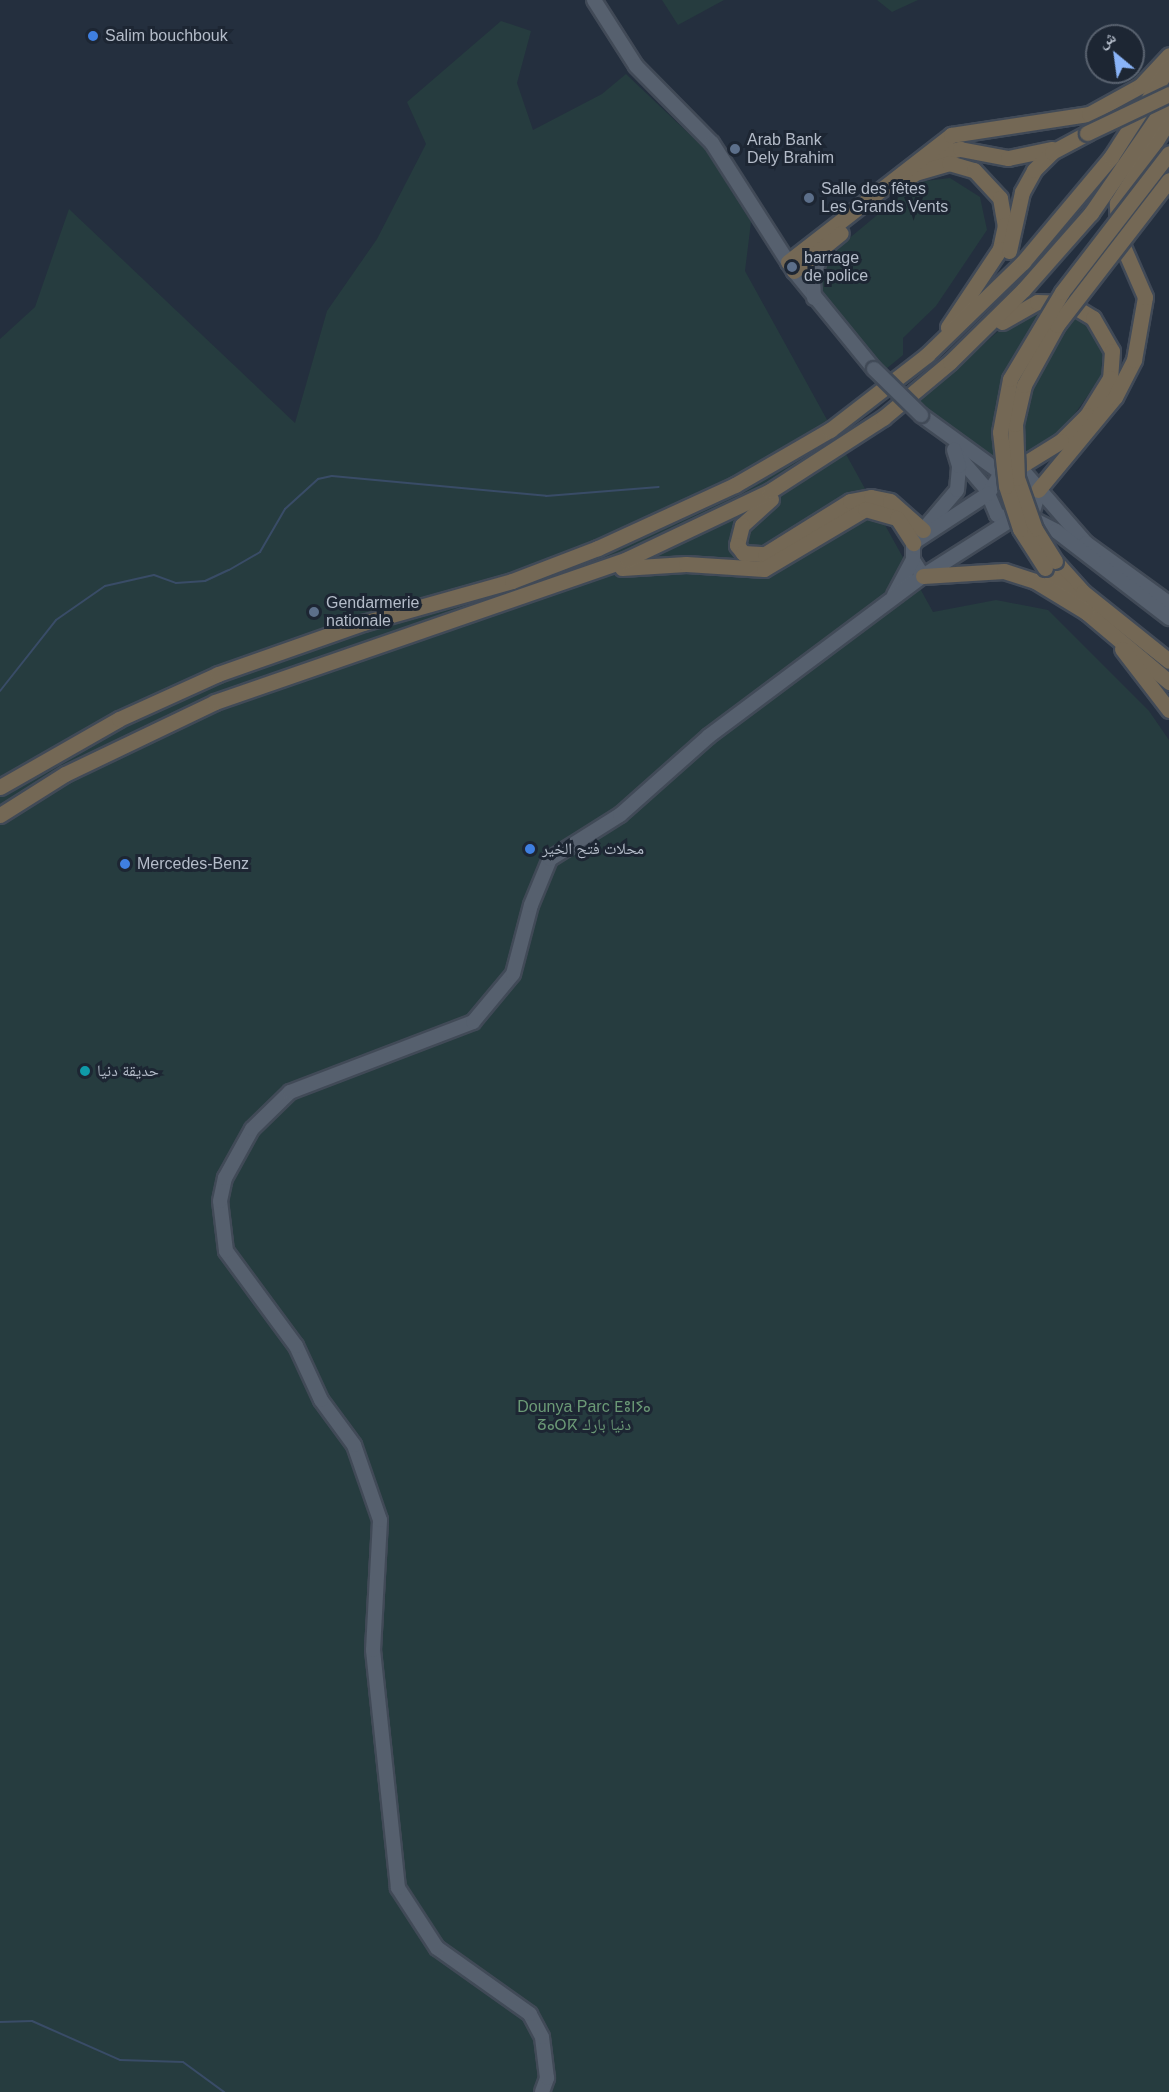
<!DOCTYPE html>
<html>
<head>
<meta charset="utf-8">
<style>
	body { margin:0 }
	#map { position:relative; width:1169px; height:2092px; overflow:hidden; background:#242f3e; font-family:Arial,"Noto Naskh Arabic","Noto Sans Tifinagh",sans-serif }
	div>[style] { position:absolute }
	.green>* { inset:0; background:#263c3f }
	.stream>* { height:2px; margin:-1px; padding:0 1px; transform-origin:1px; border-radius:1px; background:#394c67 }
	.roads { filter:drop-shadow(2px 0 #414a57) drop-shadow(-2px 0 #414a57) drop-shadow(0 2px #414a57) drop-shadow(0 -2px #414a57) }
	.major>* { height:14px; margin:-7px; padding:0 7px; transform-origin:7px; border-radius:7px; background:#56606e }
	.highway>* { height:15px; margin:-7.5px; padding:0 7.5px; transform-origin:7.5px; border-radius:7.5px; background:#746855 }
	.bridges { filter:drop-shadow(2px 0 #414a57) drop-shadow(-2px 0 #414a57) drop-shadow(0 2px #414a57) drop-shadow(0 -2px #414a57) }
	.major-bridge>* { height:14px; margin:-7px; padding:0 7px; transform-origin:7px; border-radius:7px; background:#56606e }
	.highway-bridge>* { height:15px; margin:-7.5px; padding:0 7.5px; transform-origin:7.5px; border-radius:7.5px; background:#746855 }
	.dots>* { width:16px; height:16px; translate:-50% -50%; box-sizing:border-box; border:3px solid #1d2633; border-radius:50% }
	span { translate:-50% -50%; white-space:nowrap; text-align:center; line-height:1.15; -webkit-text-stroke:6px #1d2633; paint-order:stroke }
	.poi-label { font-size:16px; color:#b4bcc9 }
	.left { translate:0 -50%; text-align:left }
	.park-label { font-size:16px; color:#6b9a76 }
	.north { position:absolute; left:1085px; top:24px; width:60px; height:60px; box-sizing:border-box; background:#1d2633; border:2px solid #59626f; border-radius:50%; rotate:331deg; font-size:16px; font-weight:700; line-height:24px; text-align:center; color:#b4bcc9 }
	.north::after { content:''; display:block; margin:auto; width:21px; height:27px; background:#8ab4f8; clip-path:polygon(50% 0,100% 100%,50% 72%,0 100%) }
</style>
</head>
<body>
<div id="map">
	<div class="green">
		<div style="clip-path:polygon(662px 0,724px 0,678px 25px)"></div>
		<div style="clip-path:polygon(877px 0,918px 0,892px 12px)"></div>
		<div style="clip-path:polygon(501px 21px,531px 31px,517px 83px,533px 130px,602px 94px,626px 74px,705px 149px,751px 222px,745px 271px,933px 612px,996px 600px,1048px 610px,1149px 711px,1169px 740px,1169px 2092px,0 2092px,0 339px,35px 307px,69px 209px,295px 423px,327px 311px,377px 239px,426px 144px,407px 102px)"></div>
		<div style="clip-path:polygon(950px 178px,980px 197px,987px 230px,936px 306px,903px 338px,903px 355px,886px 369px,821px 294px,823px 260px,917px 182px)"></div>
		<div style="clip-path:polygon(1047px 304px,1092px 322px,1103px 345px,1101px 377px,1066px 426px,1038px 449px,1001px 464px,946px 428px,919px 401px,1003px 327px)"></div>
	</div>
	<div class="stream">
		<div style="left:0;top:691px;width:90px;rotate:-51.7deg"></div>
		<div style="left:56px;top:620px;width:60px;rotate:-34.8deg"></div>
		<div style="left:105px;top:586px;width:50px;rotate:-12.7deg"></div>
		<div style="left:154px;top:575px;width:23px;rotate:20deg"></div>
		<div style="left:176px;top:583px;width:29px;rotate:-4deg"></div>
		<div style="left:205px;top:581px;width:26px;rotate:-25deg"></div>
		<div style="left:229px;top:570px;width:36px;rotate:-30deg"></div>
		<div style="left:260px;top:552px;width:50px;rotate:-59.8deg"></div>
		<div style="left:285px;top:509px;width:45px;rotate:-42.3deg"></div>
		<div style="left:318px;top:479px;width:14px;rotate:-12deg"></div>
		<div style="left:332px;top:476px;width:215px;rotate:5.3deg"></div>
		<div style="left:546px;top:496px;width:113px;rotate:-4.6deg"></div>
		<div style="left:0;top:2022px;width:32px;rotate:-2deg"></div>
		<div style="left:32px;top:2021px;width:96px;rotate:23.9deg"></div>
		<div style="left:120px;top:2060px;width:63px;rotate:1.8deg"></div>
		<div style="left:183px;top:2062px;width:51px;rotate:36.2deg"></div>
	</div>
	<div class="roads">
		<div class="major">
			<div style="left:594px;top:0;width:78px;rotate:57.5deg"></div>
			<div style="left:636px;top:66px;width:108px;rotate:45.4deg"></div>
			<div style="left:712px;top:143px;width:152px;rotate:57.4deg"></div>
			<div style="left:794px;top:271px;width:127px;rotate:50.8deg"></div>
			<div style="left:814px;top:298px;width:22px;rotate:-93deg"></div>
			<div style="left:813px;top:276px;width:32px;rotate:-68deg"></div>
			<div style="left:921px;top:415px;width:99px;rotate:35.9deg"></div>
			<div style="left:958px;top:456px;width:46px;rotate:49.4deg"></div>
			<div style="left:1038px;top:495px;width:17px;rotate:107deg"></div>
			<div style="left:1033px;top:511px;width:24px;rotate:158deg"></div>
			<div style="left:1011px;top:520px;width:15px;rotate:-160deg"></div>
			<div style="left:997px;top:515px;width:23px;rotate:-113deg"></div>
			<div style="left:988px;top:494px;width:25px;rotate:-58deg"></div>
			<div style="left:1001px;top:473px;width:24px"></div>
			<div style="left:1025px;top:473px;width:93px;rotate:48.9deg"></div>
			<div style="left:1086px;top:543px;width:102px;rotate:35.9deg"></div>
			<div style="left:1027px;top:516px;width:33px;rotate:27deg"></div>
			<div style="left:1056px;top:531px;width:143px;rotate:37.6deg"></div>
			<div style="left:923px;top:530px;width:52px;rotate:-49.6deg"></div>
			<div style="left:957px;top:490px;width:24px;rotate:-85deg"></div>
			<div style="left:959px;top:466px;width:17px;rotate:-107deg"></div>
			<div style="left:923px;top:576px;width:19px;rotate:-122deg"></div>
			<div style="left:913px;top:560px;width:17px;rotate:-90deg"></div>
			<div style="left:913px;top:543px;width:90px;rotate:-33.2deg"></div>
			<div style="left:894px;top:595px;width:40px;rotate:-62deg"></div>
			<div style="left:542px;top:2092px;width:15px;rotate:-70deg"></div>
			<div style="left:547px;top:2078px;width:41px;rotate:-97deg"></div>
			<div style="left:542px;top:2037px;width:26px;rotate:-118deg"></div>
			<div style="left:530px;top:2014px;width:114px;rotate:-144.6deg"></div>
			<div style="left:437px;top:1948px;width:72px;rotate:-123deg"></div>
			<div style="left:398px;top:1888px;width:239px;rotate:-96deg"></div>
			<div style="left:373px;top:1650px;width:130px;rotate:-86.9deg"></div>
			<div style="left:380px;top:1520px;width:79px;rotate:-109.1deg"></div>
			<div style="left:354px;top:1445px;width:56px;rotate:-126.3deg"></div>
			<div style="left:321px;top:1400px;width:60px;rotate:-114.8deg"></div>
			<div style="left:296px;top:1346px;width:118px;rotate:-126.4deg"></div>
			<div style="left:226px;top:1251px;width:50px;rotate:-96.8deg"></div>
			<div style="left:220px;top:1201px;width:24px;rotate:-78deg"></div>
			<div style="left:225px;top:1178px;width:56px;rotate:-61.1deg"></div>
			<div style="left:252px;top:1129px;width:53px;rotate:-44.2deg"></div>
			<div style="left:290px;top:1092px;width:196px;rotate:-20.9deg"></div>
			<div style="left:473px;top:1022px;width:62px;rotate:-50.2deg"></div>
			<div style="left:513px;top:974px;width:71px;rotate:-75.4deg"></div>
			<div style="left:531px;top:905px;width:50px;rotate:-67.6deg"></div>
			<div style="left:550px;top:859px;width:83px;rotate:-32.2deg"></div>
			<div style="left:620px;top:815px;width:119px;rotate:-41.6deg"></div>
			<div style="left:709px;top:736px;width:267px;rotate:-36.8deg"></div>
			<div style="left:923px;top:576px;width:104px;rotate:-32.5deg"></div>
		</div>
		<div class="highway">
			<div style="left:929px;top:156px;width:32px;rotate:-13deg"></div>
			<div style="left:960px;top:149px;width:49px;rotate:10.6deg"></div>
			<div style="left:1008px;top:158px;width:45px;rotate:-11.6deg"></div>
			<div style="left:899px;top:186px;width:21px;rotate:-39deg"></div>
			<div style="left:915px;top:173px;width:35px;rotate:-16deg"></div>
			<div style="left:949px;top:163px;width:26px;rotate:16deg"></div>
			<div style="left:974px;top:170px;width:38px;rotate:47deg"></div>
			<div style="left:1000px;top:198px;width:27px;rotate:80deg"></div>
			<div style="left:1005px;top:225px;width:25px;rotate:102deg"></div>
			<div style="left:1000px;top:249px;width:94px;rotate:123.7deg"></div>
			<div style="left:1009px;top:251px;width:60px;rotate:-77.6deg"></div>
			<div style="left:1022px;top:192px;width:25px;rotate:-61deg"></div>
			<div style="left:1034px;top:170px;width:25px;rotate:-45deg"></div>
			<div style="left:1052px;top:152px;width:40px;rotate:-28deg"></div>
			<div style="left:788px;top:262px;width:207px;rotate:-37.9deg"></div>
			<div style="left:951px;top:135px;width:140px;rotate:-8.7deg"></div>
			<div style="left:1089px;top:114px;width:58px;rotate:-28.8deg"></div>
			<div style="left:1140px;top:86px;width:42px;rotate:-46.9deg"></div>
			<div style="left:794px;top:271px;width:60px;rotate:-39deg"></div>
			<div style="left:1002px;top:322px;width:40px;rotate:-29.7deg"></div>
			<div style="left:1037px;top:302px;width:31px;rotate:2deg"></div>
			<div style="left:1068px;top:303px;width:29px;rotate:31deg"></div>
			<div style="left:1093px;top:318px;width:38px;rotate:60deg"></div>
			<div style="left:1112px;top:351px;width:27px;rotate:94deg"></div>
			<div style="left:1110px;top:378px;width:44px;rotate:121.9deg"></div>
			<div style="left:1087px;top:415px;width:37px;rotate:135deg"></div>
			<div style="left:1061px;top:441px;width:55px;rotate:148.3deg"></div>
			<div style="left:1038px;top:490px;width:121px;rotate:-50.4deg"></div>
			<div style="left:1115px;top:397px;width:42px;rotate:-62.8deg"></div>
			<div style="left:1134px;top:360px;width:64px;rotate:-80.1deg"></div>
			<div style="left:1145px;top:297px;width:68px;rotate:-113.5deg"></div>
			<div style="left:1118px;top:235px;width:32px;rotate:-92deg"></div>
			<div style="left:1117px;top:203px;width:98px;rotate:-57.9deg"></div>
			<div style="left:771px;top:499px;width:39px;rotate:138deg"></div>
			<div style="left:742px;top:525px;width:21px;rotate:104deg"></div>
			<div style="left:737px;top:545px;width:10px;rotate:53deg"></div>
			<div style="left:743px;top:553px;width:22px;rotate:3deg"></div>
			<div style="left:765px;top:554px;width:100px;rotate:-31.9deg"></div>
			<div style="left:850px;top:501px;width:21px;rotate:-11deg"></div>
			<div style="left:871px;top:497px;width:19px;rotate:12deg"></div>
			<div style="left:890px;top:501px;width:44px;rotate:41.3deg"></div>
			<div style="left:1055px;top:561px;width:42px;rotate:47.9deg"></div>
			<div style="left:1083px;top:592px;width:110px;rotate:38.7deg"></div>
			<div style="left:622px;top:568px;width:64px;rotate:-3.6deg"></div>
			<div style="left:686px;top:564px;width:78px;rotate:3.7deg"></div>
			<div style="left:764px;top:569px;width:117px;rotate:-30.7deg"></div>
			<div style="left:865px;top:509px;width:33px;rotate:16deg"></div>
			<div style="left:897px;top:518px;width:30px;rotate:57deg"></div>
			<div style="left:1045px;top:568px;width:60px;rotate:47deg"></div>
			<div style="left:1086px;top:612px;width:109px;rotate:40.1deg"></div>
			<div style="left:923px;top:576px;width:81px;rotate:-3.5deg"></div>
			<div style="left:1004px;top:571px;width:33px;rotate:18deg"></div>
			<div style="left:1035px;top:581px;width:60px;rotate:31.3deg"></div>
			<div style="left:1122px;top:649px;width:77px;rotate:52.4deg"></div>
			<div style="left:0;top:787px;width:137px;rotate:-29.7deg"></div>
			<div style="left:119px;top:719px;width:109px;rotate:-24.4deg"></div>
			<div style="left:218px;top:674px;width:154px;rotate:-19.4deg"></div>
			<div style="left:363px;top:623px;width:155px;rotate:-15.7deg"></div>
			<div style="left:512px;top:581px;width:92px;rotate:-21deg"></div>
			<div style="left:598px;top:548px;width:151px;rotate:-24.7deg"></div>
			<div style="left:735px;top:485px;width:110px;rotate:-30.1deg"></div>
			<div style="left:830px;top:430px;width:123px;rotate:-37.7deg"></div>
			<div style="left:927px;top:355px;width:134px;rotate:-44.1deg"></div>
			<div style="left:1023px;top:262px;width:137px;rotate:-50deg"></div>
			<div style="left:1111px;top:157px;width:107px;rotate:-57.2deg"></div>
			<div style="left:0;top:815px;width:77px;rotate:-32.2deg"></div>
			<div style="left:65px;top:774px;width:166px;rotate:-25.6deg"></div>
			<div style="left:215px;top:702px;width:436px;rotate:-19.1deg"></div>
			<div style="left:627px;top:559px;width:158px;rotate:-25.4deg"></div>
			<div style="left:770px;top:491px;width:135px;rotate:-32.9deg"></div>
			<div style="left:883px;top:418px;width:87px;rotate:-39.9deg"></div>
			<div style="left:950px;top:362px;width:104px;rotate:-44.6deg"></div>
			<div style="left:1024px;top:289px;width:101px;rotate:-48.6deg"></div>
			<div style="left:1091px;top:213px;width:137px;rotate:-55.4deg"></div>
		</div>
	</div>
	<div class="bridges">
		<div class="major-bridge">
			<div style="left:874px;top:369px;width:66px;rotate:44.4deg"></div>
		</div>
		<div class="highway-bridge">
			<div style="left:1087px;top:133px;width:91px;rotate:-25.4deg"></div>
			<div style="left:1055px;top:561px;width:38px;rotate:-122deg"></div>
			<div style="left:1035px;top:529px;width:54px;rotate:-109.4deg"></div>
			<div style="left:1017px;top:478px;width:54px;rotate:-92.1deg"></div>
			<div style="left:1015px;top:424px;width:40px;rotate:-77deg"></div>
			<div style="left:1024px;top:385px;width:68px;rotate:-61.2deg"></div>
			<div style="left:1057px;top:325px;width:183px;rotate:-52.3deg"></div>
			<div style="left:1045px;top:568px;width:46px;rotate:-122.7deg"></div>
			<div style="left:1020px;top:529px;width:45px;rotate:-108deg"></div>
			<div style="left:1006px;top:486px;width:54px;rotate:-96.3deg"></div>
			<div style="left:1000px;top:432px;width:54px;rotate:-79.3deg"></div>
			<div style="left:1010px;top:379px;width:101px;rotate:-59.1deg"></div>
			<div style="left:1062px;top:292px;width:175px;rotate:-52.4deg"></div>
		</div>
	</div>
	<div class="dots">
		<div style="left:93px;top:36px;background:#3f7fe0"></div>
		<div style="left:735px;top:149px;background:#5c6f8a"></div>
		<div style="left:809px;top:198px;background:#5c6f8a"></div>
		<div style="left:792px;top:267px;background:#5c6f8a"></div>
		<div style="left:314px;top:612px;background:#5c6f8a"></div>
		<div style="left:530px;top:849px;background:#3f7fe0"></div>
		<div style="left:125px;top:864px;background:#3f7fe0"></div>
		<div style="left:85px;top:1071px;background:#0f9aa8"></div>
	</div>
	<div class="poi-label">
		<span class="left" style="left:105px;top:36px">Salim bouchbouk</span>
		<span class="left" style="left:747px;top:149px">Arab Bank<br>Dely Brahim</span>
		<span class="left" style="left:821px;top:198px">Salle des fêtes<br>Les Grands Vents</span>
		<span class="left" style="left:804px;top:267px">barrage<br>de police</span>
		<span class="left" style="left:326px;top:612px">Gendarmerie<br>nationale</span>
		<span class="left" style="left:542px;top:849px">محلات فتح الخير</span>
		<span class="left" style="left:137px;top:864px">Mercedes-Benz</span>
		<span class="left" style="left:97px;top:1071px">حديقة دنيا</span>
	</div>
	<div class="park-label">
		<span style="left:584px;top:1416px">Dounya Parc ⴹⵓⵏⵢⴰ<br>ⵒⴰⵔⴽ دنيا بارك</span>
	</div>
	<div class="north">ش</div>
</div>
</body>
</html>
